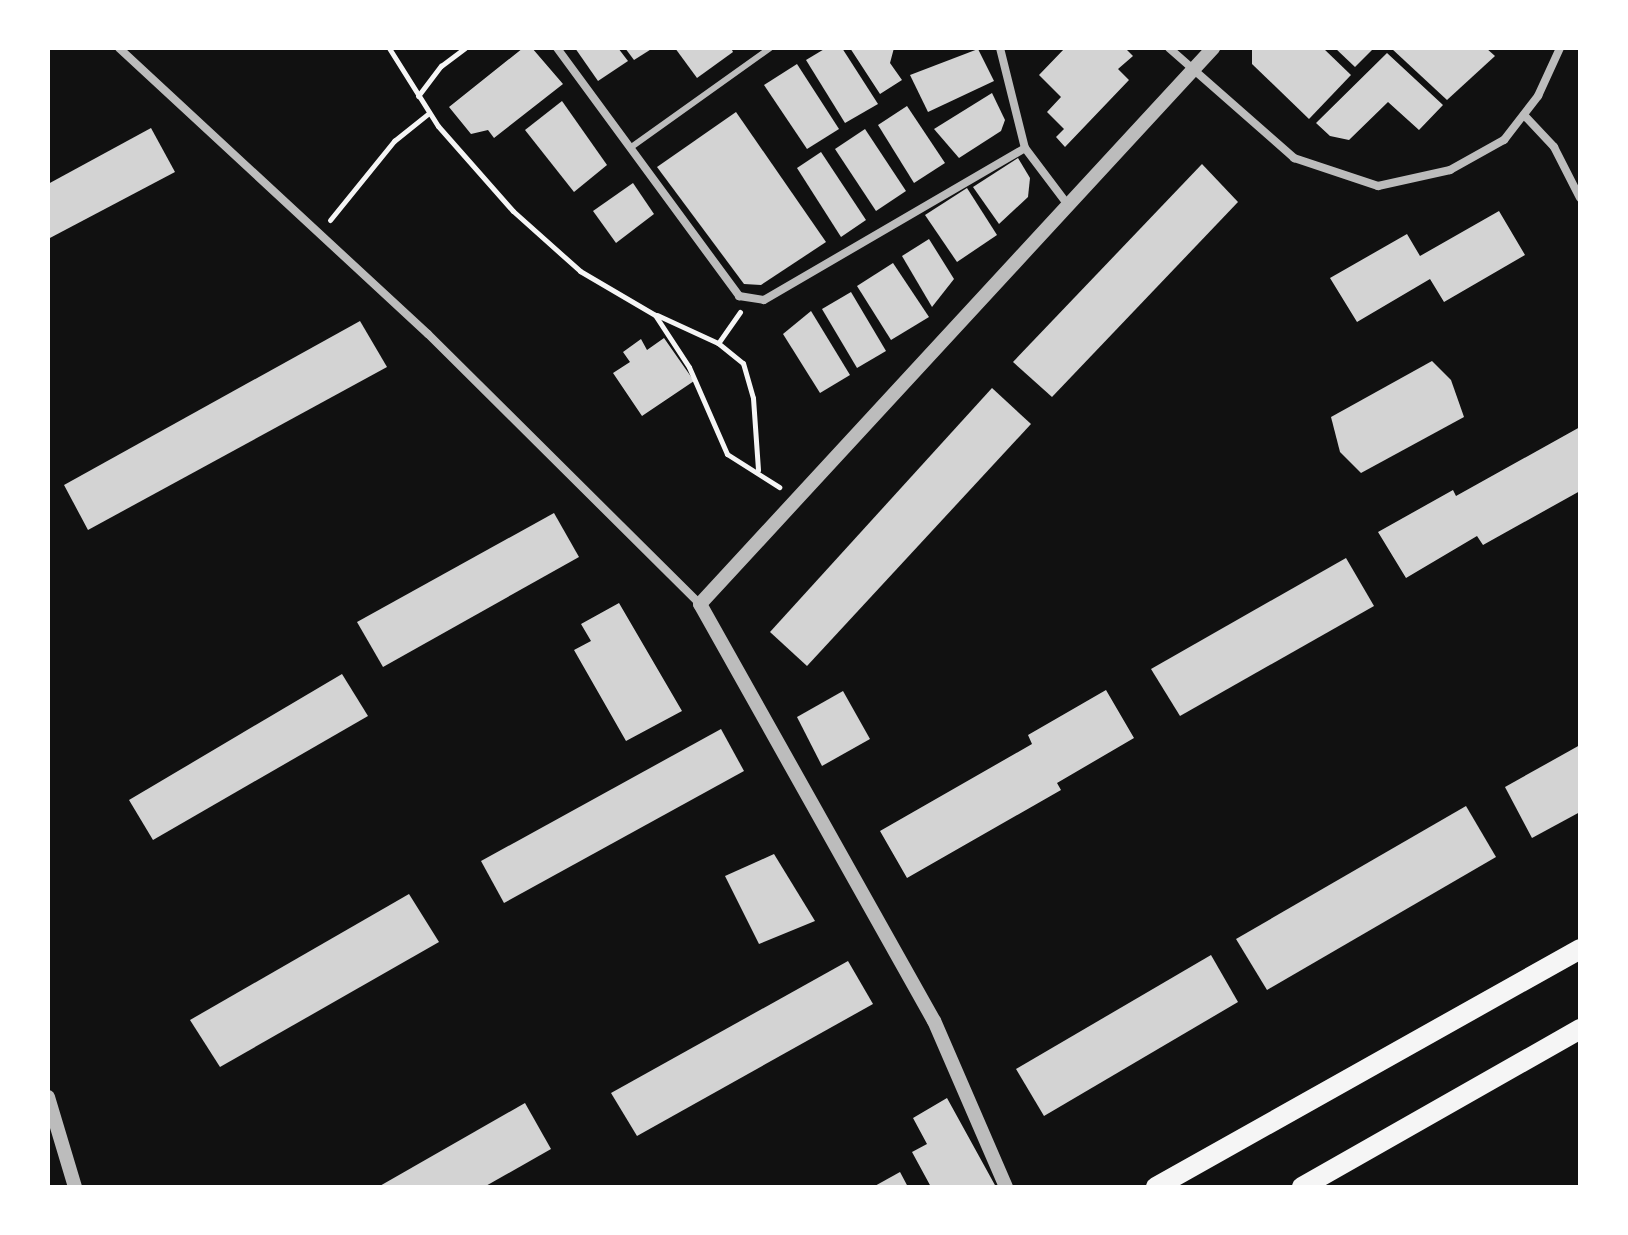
<!DOCTYPE html>
<html>
<head>
<meta charset="utf-8">
<style>
	body { margin:0 }
	#map { position:relative; width:1628px; height:1235px; overflow:hidden; background:#111; font-family:"Public Sans",sans-serif }
	div>[style] { position:absolute }
	.building>* { inset:0; background:#d3d3d3 }
	.path>* { height:5px; margin:-2.5px; padding:0 2.5px; transform-origin:2.5px; border-radius:2.5px; background:#f5f5f5 }
	.service>* { height:6px; margin:-3px; padding:0 3px; transform-origin:3px; border-radius:3px; background:#bcbcbc }
	.minor>* { height:8px; margin:-4px; padding:0 4px; transform-origin:4px; border-radius:4px; background:#bcbcbc }
	.tertiary>* { height:14px; margin:-7px; padding:0 7px; transform-origin:7px; border-radius:7px; background:#bcbcbc }
	.primary>* { height:20px; margin:-10px; padding:0 10px; transform-origin:10px; border-radius:10px; background:#f5f5f5 }
	span { translate:-50% -50%; white-space:nowrap; text-align:center; line-height:1.15; -webkit-text-stroke:6px #fff; paint-order:stroke }
	.frame { position:absolute; inset:0; border:50px solid #fff; pointer-events:none }
</style>
</head>
<body>
<div id="map">
	<div class="building">
		<div style="clip-path:polygon(523px 48px,532px 48px,563px 84px,494px 138px,488px 130px,471px 134px,449px 107px)"></div>
		<div style="clip-path:polygon(575px 48px,618px 48px,628px 61px,598px 81px)"></div>
		<div style="clip-path:polygon(625px 48px,653px 48px,634px 60px)"></div>
		<div style="clip-path:polygon(675px 48px,731px 48px,733px 52px,697px 78px)"></div>
		<div style="clip-path:polygon(826px 48px,842px 48px,878px 104px,845px 123px,806px 60px)"></div>
		<div style="clip-path:polygon(850px 48px,894px 48px,890px 63px,902px 80px,880px 94px)"></div>
		<div style="clip-path:polygon(1065px 48px,1125px 48px,1133px 56px,1118px 69px,1129px 80px,1065px 147px,1056px 137px,1064px 129px,1047px 112px,1061px 97px,1039px 75px)"></div>
		<div style="clip-path:polygon(1252px 48px,1323px 48px,1351px 75px,1309px 119px,1252px 64px)"></div>
		<div style="clip-path:polygon(1335px 48px,1374px 48px,1355px 67px)"></div>
		<div style="clip-path:polygon(1391px 48px,1486px 48px,1495px 56px,1447px 100px)"></div>
		<div style="clip-path:polygon(978px 49px,994px 81px,928px 112px,910px 75px)"></div>
		<div style="clip-path:polygon(1387px 53px,1443px 105px,1419px 130px,1388px 102px,1349px 140px,1330px 136px,1316px 123px)"></div>
		<div style="clip-path:polygon(797px 64px,839px 129px,807px 149px,764px 85px)"></div>
		<div style="clip-path:polygon(992px 93px,1005px 120px,1001px 131px,959px 158px,934px 129px)"></div>
		<div style="clip-path:polygon(562px 101px,607px 165px,574px 192px,525px 130px)"></div>
		<div style="clip-path:polygon(907px 106px,945px 163px,914px 183px,878px 125px)"></div>
		<div style="clip-path:polygon(736px 112px,826px 242px,761px 285px,744px 284px,657px 167px)"></div>
		<div style="clip-path:polygon(151px 128px,175px 172px,48px 239px,48px 184px)"></div>
		<div style="clip-path:polygon(865px 129px,906px 191px,876px 211px,835px 149px)"></div>
		<div style="clip-path:polygon(821px 152px,866px 220px,841px 237px,797px 168px)"></div>
		<div style="clip-path:polygon(1018px 158px,1030px 178px,1028px 197px,999px 224px,973px 187px)"></div>
		<div style="clip-path:polygon(1202px 164px,1238px 202px,1052px 397px,1013px 362px)"></div>
		<div style="clip-path:polygon(633px 183px,654px 214px,616px 243px,593px 211px)"></div>
		<div style="clip-path:polygon(967px 188px,997px 235px,957px 262px,925px 215px)"></div>
		<div style="clip-path:polygon(1499px 211px,1525px 255px,1444px 302px,1430px 279px,1357px 322px,1330px 278px,1407px 234px,1420px 256px)"></div>
		<div style="clip-path:polygon(929px 239px,954px 279px,932px 307px,902px 256px)"></div>
		<div style="clip-path:polygon(893px 263px,929px 317px,891px 340px,857px 286px)"></div>
		<div style="clip-path:polygon(851px 292px,886px 351px,857px 368px,822px 309px)"></div>
		<div style="clip-path:polygon(811px 311px,850px 375px,820px 393px,783px 334px)"></div>
		<div style="clip-path:polygon(360px 321px,387px 367px,88px 530px,64px 485px)"></div>
		<div style="clip-path:polygon(664px 338px,694px 381px,642px 416px,613px 373px,630px 362px,623px 352px,641px 339px,647px 350px)"></div>
		<div style="clip-path:polygon(1432px 361px,1451px 380px,1464px 417px,1361px 473px,1340px 452px,1331px 417px)"></div>
		<div style="clip-path:polygon(992px 388px,1031px 424px,807px 666px,770px 632px)"></div>
		<div style="clip-path:polygon(1580px 427px,1580px 491px,1483px 545px,1477px 536px,1406px 578px,1378px 532px,1453px 490px,1456px 496px)"></div>
		<div style="clip-path:polygon(554px 513px,579px 557px,383px 667px,357px 622px)"></div>
		<div style="clip-path:polygon(1346px 558px,1374px 606px,1180px 716px,1151px 669px)"></div>
		<div style="clip-path:polygon(619px 603px,682px 711px,626px 741px,574px 650px,591px 641px,581px 624px)"></div>
		<div style="clip-path:polygon(342px 674px,368px 716px,153px 840px,129px 800px)"></div>
		<div style="clip-path:polygon(1106px 690px,1134px 738px,1057px 783px,1061px 790px,907px 878px,880px 831px,1032px 744px,1028px 735px)"></div>
		<div style="clip-path:polygon(843px 691px,870px 739px,822px 766px,797px 717px)"></div>
		<div style="clip-path:polygon(721px 729px,744px 771px,504px 903px,481px 861px)"></div>
		<div style="clip-path:polygon(1580px 745px,1580px 812px,1532px 838px,1505px 787px)"></div>
		<div style="clip-path:polygon(1466px 806px,1496px 857px,1267px 990px,1236px 939px)"></div>
		<div style="clip-path:polygon(774px 854px,815px 921px,759px 944px,725px 876px)"></div>
		<div style="clip-path:polygon(409px 894px,439px 942px,220px 1067px,190px 1020px)"></div>
		<div style="clip-path:polygon(1211px 955px,1238px 1002px,1044px 1116px,1016px 1069px)"></div>
		<div style="clip-path:polygon(848px 961px,873px 1004px,637px 1136px,611px 1093px)"></div>
		<div style="clip-path:polygon(947px 1098px,996px 1187px,931px 1187px,912px 1152px,927px 1144px,913px 1118px)"></div>
		<div style="clip-path:polygon(525px 1103px,551px 1149px,484px 1187px,378px 1187px)"></div>
		<div style="clip-path:polygon(900px 1172px,908px 1187px,873px 1187px)"></div>
	</div>
	<div class="path">
		<div style="left:389px;top:48px;width:92px;rotate:57.9deg"></div>
		<div style="left:438px;top:126px;width:113px;rotate:48.6deg"></div>
		<div style="left:513px;top:211px;width:90px;rotate:41.8deg"></div>
		<div style="left:580px;top:271px;width:87px;rotate:30.4deg"></div>
		<div style="left:655px;top:315px;width:62px;rotate:56.8deg"></div>
		<div style="left:689px;top:367px;width:95px;rotate:66.4deg"></div>
		<div style="left:727px;top:454px;width:62px;rotate:32.4deg"></div>
		<div style="left:418px;top:96px;width:38px;rotate:-53deg"></div>
		<div style="left:441px;top:66px;width:30px;rotate:-37deg"></div>
		<div style="left:330px;top:220px;width:102px;rotate:-51deg"></div>
		<div style="left:394px;top:141px;width:45px;rotate:-38.7deg"></div>
		<div style="left:740px;top:312px;width:38px;rotate:125deg"></div>
		<div style="left:718px;top:343px;width:32px;rotate:39deg"></div>
		<div style="left:743px;top:363px;width:36px;rotate:74deg"></div>
		<div style="left:753px;top:398px;width:72px;rotate:86deg"></div>
		<div style="left:657px;top:315px;width:67px;rotate:24.7deg"></div>
	</div>
	<div class="service">
		<div style="left:630px;top:148px;width:172px;rotate:-35.5deg"></div>
	</div>
	<div class="minor">
		<div style="left:119px;top:48px;width:421px;rotate:42.8deg"></div>
		<div style="left:428px;top:334px;width:383px;rotate:44.8deg"></div>
		<div style="left:557px;top:48px;width:308px;rotate:53.7deg"></div>
		<div style="left:739px;top:296px;width:25px;rotate:9deg"></div>
		<div style="left:764px;top:300px;width:302px;rotate:-30.2deg"></div>
		<div style="left:1000px;top:48px;width:103px;rotate:76deg"></div>
		<div style="left:1025px;top:148px;width:71px;rotate:53deg"></div>
		<div style="left:1169px;top:48px;width:167px;rotate:41.3deg"></div>
		<div style="left:1294px;top:158px;width:89px;rotate:18.4deg"></div>
		<div style="left:1378px;top:186px;width:74px;rotate:-12.5deg"></div>
		<div style="left:1450px;top:170px;width:62px;rotate:-29.1deg"></div>
		<div style="left:1504px;top:140px;width:56px;rotate:-52.3deg"></div>
		<div style="left:1538px;top:96px;width:53px;rotate:-65.4deg"></div>
		<div style="left:1524px;top:115px;width:44px;rotate:46.8deg"></div>
		<div style="left:1554px;top:147px;width:57px;rotate:63deg"></div>
	</div>
	<div class="tertiary">
		<div style="left:48px;top:1097px;width:94px;rotate:73.3deg"></div>
		<div style="left:1006px;top:1187px;width:181px;rotate:-113.4deg"></div>
		<div style="left:934px;top:1021px;width:478px;rotate:-119.3deg"></div>
		<div style="left:700px;top:604px;width:757px;rotate:-47.3deg"></div>
	</div>
	<div class="primary">
		<div style="left:1156px;top:1187px;width:486px;rotate:-29.3deg"></div>
		<div style="left:1302px;top:1187px;width:320px;rotate:-29.6deg"></div>
	</div>
	<div class="frame"></div>
</div>
</body>
</html>
